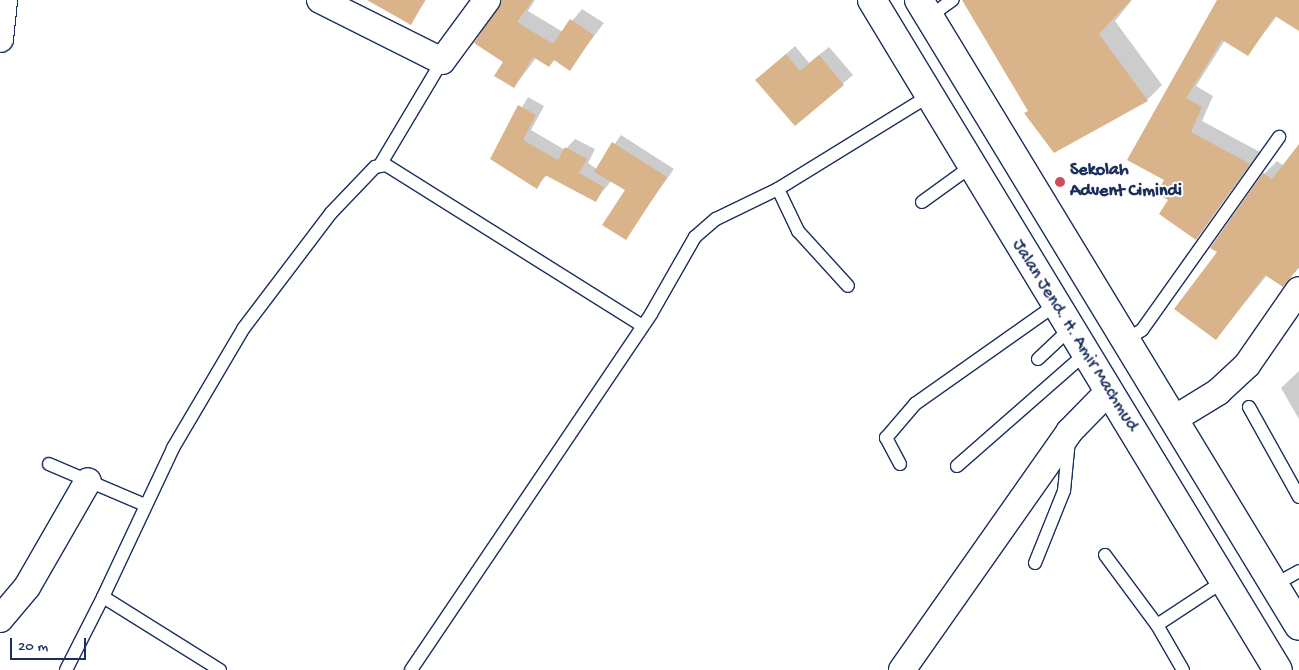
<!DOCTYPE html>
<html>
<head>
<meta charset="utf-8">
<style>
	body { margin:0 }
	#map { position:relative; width:1299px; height:670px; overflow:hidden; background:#fff; font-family:"Gochi Hand",sans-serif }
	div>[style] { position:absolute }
	.shadow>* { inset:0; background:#0003 }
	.building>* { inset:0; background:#d9b48b }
	.roads { filter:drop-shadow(1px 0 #1b2f5e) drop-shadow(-1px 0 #1b2f5e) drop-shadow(0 1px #1b2f5e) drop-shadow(0 -1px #1b2f5e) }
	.service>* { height:12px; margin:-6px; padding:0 6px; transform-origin:6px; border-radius:6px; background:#fff }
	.minor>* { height:26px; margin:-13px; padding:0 13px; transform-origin:13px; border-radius:13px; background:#fff }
	.trunk>* { height:28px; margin:-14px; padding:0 14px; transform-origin:14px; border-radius:14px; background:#fff }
	.dots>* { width:14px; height:14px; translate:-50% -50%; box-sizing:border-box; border:2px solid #fff; border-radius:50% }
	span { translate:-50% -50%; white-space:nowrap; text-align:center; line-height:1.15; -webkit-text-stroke:4px #fff; paint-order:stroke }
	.poi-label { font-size:18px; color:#1b2f5e; font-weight:700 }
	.left { translate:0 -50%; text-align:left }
	.street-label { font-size:18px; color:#1b2f5e }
	.scale { position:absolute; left:10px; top:638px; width:76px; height:22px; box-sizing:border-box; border:2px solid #1b2f5e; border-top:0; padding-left:6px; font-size:15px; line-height:18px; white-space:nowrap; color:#1b2f5e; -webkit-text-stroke:4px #fff; paint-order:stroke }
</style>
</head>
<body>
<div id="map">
	<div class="shadow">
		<div style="clip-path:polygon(397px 0,426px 0,411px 23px)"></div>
		<div style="clip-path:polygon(500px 0,535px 0,528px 11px,563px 32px,582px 9px,604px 23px,569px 69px,555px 59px,549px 66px,536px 58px,514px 87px,505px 62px)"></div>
		<div style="clip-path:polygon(973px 0,1132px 0,1115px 21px,1162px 85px,1147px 100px,1029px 110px)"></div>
		<div style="clip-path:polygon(1218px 0,1299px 0,1299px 29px,1277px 16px,1248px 54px,1225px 40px,1196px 86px,1213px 96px,1202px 121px,1260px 152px,1196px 238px,1170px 200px,1166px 180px,1129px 159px)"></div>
		<div style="clip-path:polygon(795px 46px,809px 63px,829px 47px,853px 75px,795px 124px,757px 80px)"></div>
		<div style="clip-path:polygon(528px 97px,544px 106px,531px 130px,565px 150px,575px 139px,595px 149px,588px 163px,597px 169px,621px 135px,674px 169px,625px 238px,626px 190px,611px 181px,595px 201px,547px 175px,536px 187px,492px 158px)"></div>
		<div style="clip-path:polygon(1299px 147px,1299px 268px,1283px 285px,1267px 275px,1216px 339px,1219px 252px,1212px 248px,1264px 174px,1277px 161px,1284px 166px)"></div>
		<div style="clip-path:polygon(1299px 371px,1299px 419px,1281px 388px)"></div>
	</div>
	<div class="building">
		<div style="clip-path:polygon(367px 0,425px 0,411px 25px)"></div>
		<div style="clip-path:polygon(502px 0,533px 0,517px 22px,553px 44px,570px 19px,594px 35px,570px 71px,554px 60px,549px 67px,533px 57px,514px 88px,494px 76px,503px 62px,474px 43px)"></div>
		<div style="clip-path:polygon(962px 0,1131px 0,1099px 34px,1148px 101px,1054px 153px,1024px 113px,1028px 111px)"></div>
		<div style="clip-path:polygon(1217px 0,1299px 0,1299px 31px,1275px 16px,1248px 56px,1222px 40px,1186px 98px,1202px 107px,1191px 132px,1250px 164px,1196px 240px,1159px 214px,1168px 200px,1157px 193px,1164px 180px,1127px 160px)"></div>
		<div style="clip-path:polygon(786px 54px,800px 71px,819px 55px,844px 85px,795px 126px,755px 80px)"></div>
		<div style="clip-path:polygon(518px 105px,536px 115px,523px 140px,558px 160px,565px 147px,587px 159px,579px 173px,604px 187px,596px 202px,545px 175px,537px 189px,490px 159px)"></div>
		<div style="clip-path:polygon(612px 142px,667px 177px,626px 240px,602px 225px,625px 190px,594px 172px)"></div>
		<div style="clip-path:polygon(1299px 144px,1299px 267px,1283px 287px,1265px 275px,1216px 340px,1174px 309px,1217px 252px,1210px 248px,1263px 173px,1272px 179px)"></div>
	</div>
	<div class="roads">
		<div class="service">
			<div style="left:929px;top:17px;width:29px;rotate:-36deg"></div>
			<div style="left:380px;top:165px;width:121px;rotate:-59.2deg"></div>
			<div style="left:778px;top:189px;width:47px;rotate:64.5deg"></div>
			<div style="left:798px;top:231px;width:74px;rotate:47.7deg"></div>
			<div style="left:922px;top:202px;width:62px;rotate:-35.8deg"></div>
			<div style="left:1126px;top:340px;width:19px;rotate:-32deg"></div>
			<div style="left:1142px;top:330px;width:237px;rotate:-54.6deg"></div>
			<div style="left:1038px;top:359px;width:44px;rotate:-43.2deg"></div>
			<div style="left:1249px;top:407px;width:103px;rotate:60.9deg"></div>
			<div style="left:49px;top:464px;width:104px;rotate:23.1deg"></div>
			<div style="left:900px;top:464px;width:30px;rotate:-118deg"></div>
			<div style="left:886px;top:438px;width:45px;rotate:-49.5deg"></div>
			<div style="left:915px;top:404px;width:170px;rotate:-35.2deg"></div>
			<div style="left:957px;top:466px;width:173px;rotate:-41.2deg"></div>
			<div style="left:1105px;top:555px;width:87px;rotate:53.4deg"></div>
			<div style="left:1157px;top:625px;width:52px;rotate:60deg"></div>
			<div style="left:1035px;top:563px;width:78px;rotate:-68.1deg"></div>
			<div style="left:1064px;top:491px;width:51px;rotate:-84.4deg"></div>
			<div style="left:1274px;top:585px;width:29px;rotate:-29deg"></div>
			<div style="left:1157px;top:625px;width:80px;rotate:-33.3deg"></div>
			<div style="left:66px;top:670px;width:82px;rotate:-63.1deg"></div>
			<div style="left:220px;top:670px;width:138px;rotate:-148deg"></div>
			<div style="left:103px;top:597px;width:165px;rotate:-64.8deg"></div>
			<div style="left:173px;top:448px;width:138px;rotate:-59.5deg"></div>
			<div style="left:243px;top:329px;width:146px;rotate:-52.8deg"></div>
			<div style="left:331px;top:213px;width:64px;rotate:-46.3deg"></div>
			<div style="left:375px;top:167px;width:11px;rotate:-10deg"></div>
			<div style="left:386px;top:165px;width:303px;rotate:32.1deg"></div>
			<div style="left:411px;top:670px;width:429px;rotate:-56deg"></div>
			<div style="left:651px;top:314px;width:89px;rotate:-60.3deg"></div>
			<div style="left:695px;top:237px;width:28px;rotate:-41deg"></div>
			<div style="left:716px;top:219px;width:69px;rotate:-25.8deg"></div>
			<div style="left:778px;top:189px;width:179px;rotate:-31.7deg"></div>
		</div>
		<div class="minor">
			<div style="left:320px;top:0;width:136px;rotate:26.6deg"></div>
			<div style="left:442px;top:61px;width:76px;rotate:-53.6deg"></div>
			<div style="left:0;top:39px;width:39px;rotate:-84deg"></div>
			<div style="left:1174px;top:419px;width:52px;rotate:-31.5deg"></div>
			<div style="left:1218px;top:392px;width:40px;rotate:-43deg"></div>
			<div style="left:1247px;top:365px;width:91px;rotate:-55.3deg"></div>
			<div style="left:0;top:619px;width:42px;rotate:-49.8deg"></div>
			<div style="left:27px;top:587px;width:122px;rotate:-60.1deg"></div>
			<div style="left:902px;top:670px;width:291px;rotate:-54.9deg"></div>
			<div style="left:1069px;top:432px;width:57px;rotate:-45.7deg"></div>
		</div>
		<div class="trunk">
			<div style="left:872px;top:0;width:783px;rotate:58.79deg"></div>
			<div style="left:919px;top:0;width:732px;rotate:58.74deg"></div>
		</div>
	</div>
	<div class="dots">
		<div style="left:1060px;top:182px;background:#d1495b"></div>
	</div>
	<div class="poi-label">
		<span class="left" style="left:1070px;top:182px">Sekolah<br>Advent Cimindi</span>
	</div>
	<div class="street-label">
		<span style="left:1074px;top:336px;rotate:58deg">Jalan Jend. H. Amir Machmud</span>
	</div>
	<div class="scale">20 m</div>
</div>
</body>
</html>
